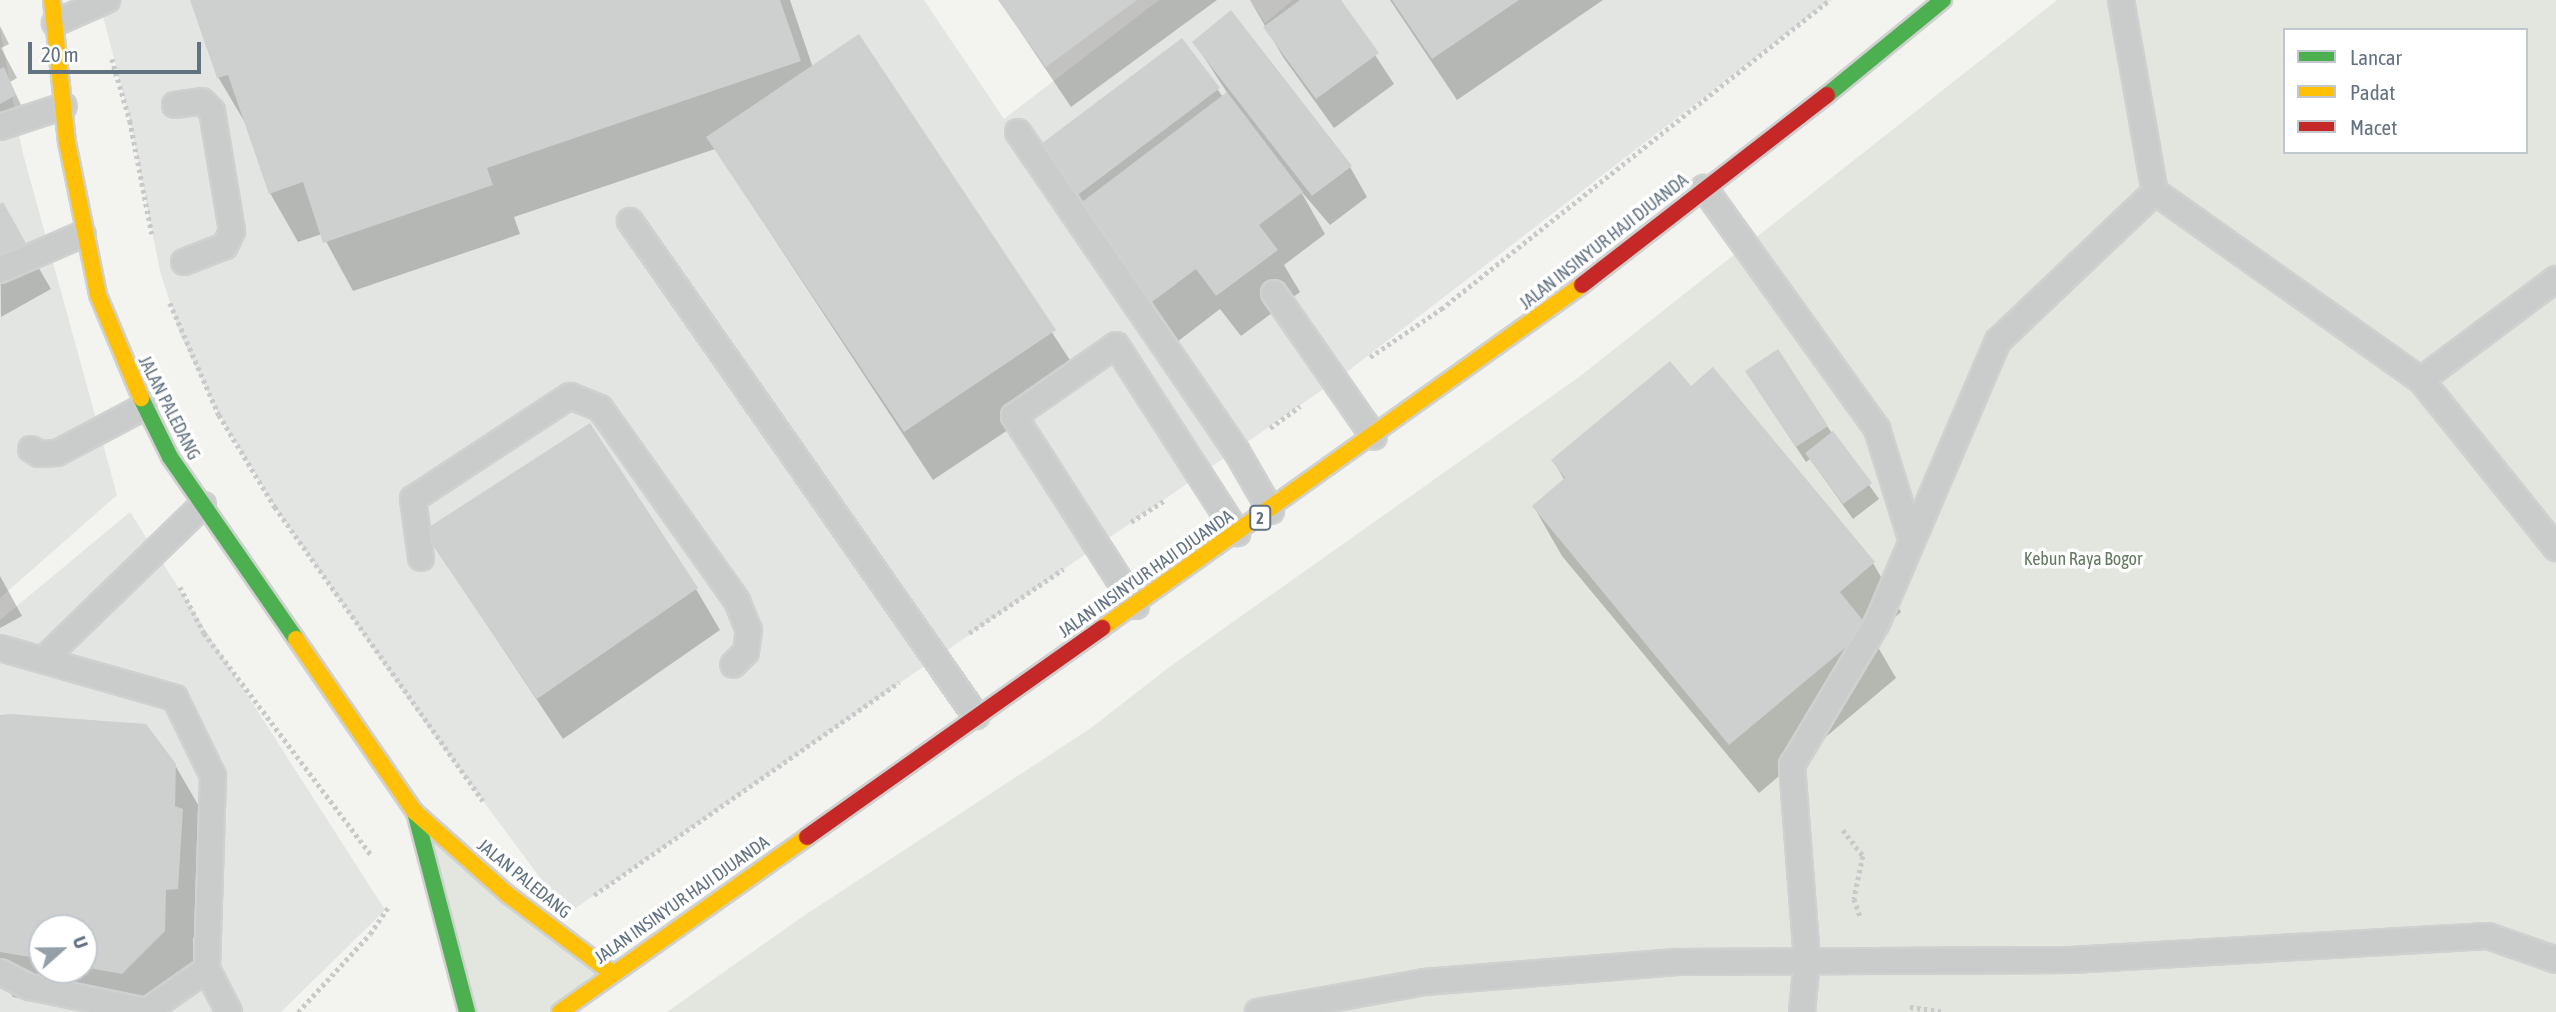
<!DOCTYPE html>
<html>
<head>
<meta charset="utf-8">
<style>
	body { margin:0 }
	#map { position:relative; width:2556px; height:1012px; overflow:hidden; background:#f3f3f0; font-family:"Asap Condensed",sans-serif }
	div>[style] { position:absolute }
	.built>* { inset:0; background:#e3e5e3 }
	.green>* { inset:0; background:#e2e6de }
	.shadow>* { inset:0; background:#0003 }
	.building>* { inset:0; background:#cecfcf }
	.path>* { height:4.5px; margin-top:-2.25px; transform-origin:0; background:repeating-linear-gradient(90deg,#c8c9c9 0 3.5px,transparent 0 7px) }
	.roads { filter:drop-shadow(2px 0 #cfd1d0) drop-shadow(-2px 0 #cfd1d0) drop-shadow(0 2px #cfd1d0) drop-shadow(0 -2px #cfd1d0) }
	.lane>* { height:24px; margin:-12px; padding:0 12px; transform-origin:12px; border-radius:12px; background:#cacccc }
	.fast>* { height:16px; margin:-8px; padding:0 8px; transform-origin:8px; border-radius:8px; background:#4caf50 }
	.slow>* { height:16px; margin:-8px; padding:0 8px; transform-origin:8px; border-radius:8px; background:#ffc107 }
	.jam>* { height:16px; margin:-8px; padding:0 8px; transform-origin:8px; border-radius:8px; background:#c62828 }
	span { translate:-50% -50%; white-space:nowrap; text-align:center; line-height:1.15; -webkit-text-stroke:7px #fff; paint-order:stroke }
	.shield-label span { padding:2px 5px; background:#fff; border:2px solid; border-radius:5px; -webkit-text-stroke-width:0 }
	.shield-label { font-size:16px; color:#627282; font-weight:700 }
	.street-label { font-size:18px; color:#627282 }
	.park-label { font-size:18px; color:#647961 }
	.legend { position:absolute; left:2283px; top:28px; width:245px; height:126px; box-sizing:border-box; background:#fff; border:2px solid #c0c7cd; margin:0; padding:9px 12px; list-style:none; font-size:21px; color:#627282 }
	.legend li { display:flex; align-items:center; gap:14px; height:35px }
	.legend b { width:35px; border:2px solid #c0c7cd }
	.north { position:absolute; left:28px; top:914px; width:70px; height:70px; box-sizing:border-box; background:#fff; border:2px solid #c0c7cd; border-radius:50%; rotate:69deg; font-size:19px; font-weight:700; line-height:28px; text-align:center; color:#627282 }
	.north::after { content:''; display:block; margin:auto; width:24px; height:32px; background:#959fa8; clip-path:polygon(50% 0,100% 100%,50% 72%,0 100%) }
	.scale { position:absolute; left:28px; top:42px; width:173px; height:32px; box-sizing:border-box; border:4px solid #627282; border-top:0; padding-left:9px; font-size:21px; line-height:24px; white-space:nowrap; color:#627282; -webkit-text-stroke:5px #fff; paint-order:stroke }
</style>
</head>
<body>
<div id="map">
	<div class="built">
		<div style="clip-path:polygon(99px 0,924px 0,1004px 119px,1159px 0,1250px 0,1265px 23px,1293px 0,1830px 0,1335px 381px,567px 914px,423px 720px,275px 507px,219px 415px,180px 334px,160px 271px,130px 121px)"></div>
		<div style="clip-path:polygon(0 29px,22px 150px,117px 495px,0 598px)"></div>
		<div style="clip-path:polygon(evenodd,130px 512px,385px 910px,281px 1012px,0 1012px,0 620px,130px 512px,42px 928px,84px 928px,84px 970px,42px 970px,42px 928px)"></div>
	</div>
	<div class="green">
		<div style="clip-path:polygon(evenodd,2057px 0,2556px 0,2556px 1012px,667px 1012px,805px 915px,1091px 728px,1168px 668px,1579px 377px,2057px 0,2285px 30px,2526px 30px,2526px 152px,2285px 152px,2285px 30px)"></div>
		<div style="clip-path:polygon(415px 812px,612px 973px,560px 1012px,466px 1012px)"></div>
	</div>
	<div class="shadow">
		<div style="clip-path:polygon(192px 0,790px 0,813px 68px,859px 37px,1083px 380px,933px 480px,715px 149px,514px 217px,520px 234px,353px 291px,322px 234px,298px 242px,270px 193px,247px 126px,218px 77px)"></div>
		<div style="clip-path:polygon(999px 0,1217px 0,1071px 107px)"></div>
		<div style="clip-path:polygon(1250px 0,1339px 0,1394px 84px,1334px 128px,1283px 57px)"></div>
		<div style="clip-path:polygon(1390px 0,1603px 0,1457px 100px)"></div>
		<div style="clip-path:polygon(0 26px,9px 44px,1px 48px,17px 78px,10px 82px,24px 111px,0 124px)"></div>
		<div style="clip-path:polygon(1182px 41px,1223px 97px,1228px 94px,1194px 42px,1350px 167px,1367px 197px,1330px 225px,1300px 190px,1325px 234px,1284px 265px,1300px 292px,1241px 336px,1220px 309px,1177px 342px,1053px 180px)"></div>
		<div style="clip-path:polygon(2px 205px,51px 289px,1px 317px,0 206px)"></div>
		<div style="clip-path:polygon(1756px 387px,1827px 426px,1879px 499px,1853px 519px,1810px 459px,1806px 462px)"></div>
		<div style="clip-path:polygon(1690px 388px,1873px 563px,1901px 612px,1872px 637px,1896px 678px,1759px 793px,1562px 556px,1534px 507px,1565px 481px,1553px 460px)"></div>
		<div style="clip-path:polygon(425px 532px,696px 589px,720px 630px,563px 739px)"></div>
		<div style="clip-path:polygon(0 576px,22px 616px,0 628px)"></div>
		<div style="clip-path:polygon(evenodd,0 717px,175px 765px,204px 815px,205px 938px,193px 938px,193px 981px,161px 1012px,93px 1012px,13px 997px,0 975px,0 717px,42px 928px,84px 928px,84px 970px,42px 970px,42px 928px)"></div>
	</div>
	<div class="building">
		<div style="clip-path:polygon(190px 0,780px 0,801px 61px,487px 168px,493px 185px,323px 243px,303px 182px,269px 194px,228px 75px,217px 78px)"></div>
		<div style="clip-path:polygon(998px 0,1137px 0,1046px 67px)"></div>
		<div style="clip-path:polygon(1300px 0,1341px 0,1379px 53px,1316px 99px,1263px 27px)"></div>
		<div style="clip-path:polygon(1392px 0,1519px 0,1432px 59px)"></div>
		<div style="clip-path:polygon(1231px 10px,1352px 166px,1312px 196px,1192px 42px)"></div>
		<div style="clip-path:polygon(859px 34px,1056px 330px,904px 432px,706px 137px)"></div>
		<div style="clip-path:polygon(1182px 38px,1220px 88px,1071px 200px,1033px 150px)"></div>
		<div style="clip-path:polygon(4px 67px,16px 95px,0 104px,0 69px)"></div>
		<div style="clip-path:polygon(1227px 92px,1303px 192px,1259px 225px,1278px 250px,1216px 296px,1196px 269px,1152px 302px,1078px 205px)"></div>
		<div style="clip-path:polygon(3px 202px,28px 247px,0 263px,0 204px)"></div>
		<div style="clip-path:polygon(1778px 349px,1828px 426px,1796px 447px,1745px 371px)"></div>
		<div style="clip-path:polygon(1670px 361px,1691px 386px,1713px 367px,1875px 562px,1840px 592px,1869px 628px,1729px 745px,1532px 506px,1565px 478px,1551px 460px)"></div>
		<div style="clip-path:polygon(590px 423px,698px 588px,537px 699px,423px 531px)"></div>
		<div style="clip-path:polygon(1833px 431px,1872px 483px,1843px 504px,1805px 453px)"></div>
		<div style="clip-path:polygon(10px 714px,146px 724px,176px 764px,175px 806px,183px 809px,178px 889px,166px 890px,165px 931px,122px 974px,84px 967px,84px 928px,42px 928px,42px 959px,0 952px,0 715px)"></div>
	</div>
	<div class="path">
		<div style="left:112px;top:59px;width:65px;rotate:73.8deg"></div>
		<div style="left:130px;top:121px;width:115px;rotate:79deg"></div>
		<div style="left:170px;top:303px;width:122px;rotate:66.4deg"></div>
		<div style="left:219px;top:415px;width:108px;rotate:58.7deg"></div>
		<div style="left:275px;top:507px;width:360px;rotate:54.7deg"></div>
		<div style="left:1370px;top:357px;width:86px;rotate:-34.1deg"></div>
		<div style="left:1441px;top:309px;width:497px;rotate:-38.5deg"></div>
		<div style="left:1270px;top:428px;width:37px;rotate:-36deg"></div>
		<div style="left:1131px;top:522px;width:40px;rotate:-32.9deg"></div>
		<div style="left:180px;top:587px;width:52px;rotate:62.4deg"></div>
		<div style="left:204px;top:633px;width:279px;rotate:53deg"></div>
		<div style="left:969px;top:633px;width:114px;rotate:-34.2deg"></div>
		<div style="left:1843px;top:830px;width:33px;rotate:52deg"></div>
		<div style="left:1863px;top:856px;width:44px;rotate:101.8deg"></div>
		<div style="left:1854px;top:899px;width:20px;rotate:70deg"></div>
		<div style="left:594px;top:895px;width:372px;rotate:-34.9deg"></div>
		<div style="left:1910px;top:1007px;width:34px;rotate:8deg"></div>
		<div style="left:298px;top:1012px;width:106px;rotate:-47.3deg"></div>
		<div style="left:370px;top:934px;width:32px;rotate:-56deg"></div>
	</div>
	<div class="roads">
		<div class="lane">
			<div style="left:2121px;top:0;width:195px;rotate:80deg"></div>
			<div style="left:2155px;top:192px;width:326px;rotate:35.3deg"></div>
			<div style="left:2421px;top:380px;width:216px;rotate:51.2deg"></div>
			<div style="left:55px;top:23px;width:57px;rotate:-23.9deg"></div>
			<div style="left:175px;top:105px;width:27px;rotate:-8deg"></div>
			<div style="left:202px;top:101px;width:14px;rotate:45deg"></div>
			<div style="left:212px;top:111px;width:122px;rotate:80.5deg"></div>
			<div style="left:232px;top:231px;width:17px;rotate:115deg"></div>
			<div style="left:225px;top:246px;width:44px;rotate:158.7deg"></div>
			<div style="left:0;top:127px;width:67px;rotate:-18.2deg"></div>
			<div style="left:1018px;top:132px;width:388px;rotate:55.6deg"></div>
			<div style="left:1237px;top:452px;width:68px;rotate:60deg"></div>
			<div style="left:1704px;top:188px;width:297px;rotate:54.3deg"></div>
			<div style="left:1877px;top:429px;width:114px;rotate:72.7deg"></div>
			<div style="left:630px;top:221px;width:604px;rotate:55.05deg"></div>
			<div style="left:0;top:270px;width:90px;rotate:-23.4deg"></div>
			<div style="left:1274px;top:293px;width:175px;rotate:55.2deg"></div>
			<div style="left:2421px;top:380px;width:169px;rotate:-36.8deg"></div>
			<div style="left:31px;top:449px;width:9px;rotate:32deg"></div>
			<div style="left:39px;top:454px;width:18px;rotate:-3deg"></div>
			<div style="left:57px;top:453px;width:98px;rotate:-27.9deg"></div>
			<div style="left:421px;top:558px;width:60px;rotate:-97.7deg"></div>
			<div style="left:413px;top:499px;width:188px;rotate:-33.3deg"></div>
			<div style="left:570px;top:396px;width:32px;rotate:22deg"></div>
			<div style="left:600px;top:408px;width:237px;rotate:54.6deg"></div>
			<div style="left:737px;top:601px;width:31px;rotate:68deg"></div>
			<div style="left:749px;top:630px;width:22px;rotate:98deg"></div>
			<div style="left:746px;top:652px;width:18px;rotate:135deg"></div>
			<div style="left:1136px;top:606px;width:226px;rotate:-122.7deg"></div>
			<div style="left:1014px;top:416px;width:124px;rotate:-34.8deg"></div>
			<div style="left:1116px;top:345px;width:224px;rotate:57.2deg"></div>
			<div style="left:0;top:648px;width:182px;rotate:15.9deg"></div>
			<div style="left:175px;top:698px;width:87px;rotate:64deg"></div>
			<div style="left:213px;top:776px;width:193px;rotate:91.8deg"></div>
			<div style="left:207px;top:969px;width:48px;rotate:62.9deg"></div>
			<div style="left:45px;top:658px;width:220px;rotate:-44.1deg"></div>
			<div style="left:0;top:972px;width:34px;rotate:27deg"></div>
			<div style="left:30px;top:987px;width:119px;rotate:11.6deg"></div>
			<div style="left:147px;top:1011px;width:73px;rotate:-35deg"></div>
			<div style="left:1258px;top:1012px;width:169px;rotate:-10.2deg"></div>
			<div style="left:1424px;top:982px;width:254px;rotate:-4.5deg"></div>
			<div style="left:1677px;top:962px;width:394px;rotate:-0.3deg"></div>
			<div style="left:2071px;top:960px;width:418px;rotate:-3.3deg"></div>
			<div style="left:2488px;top:936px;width:72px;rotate:19.4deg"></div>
			<div style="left:1802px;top:1012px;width:52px;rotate:-84.5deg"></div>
			<div style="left:1807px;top:960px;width:196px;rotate:-94.4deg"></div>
			<div style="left:1792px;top:765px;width:165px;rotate:-59.1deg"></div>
			<div style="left:1877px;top:623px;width:307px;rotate:-66.8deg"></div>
			<div style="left:1998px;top:341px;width:216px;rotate:-43.5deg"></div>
		</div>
		<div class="fast">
			<div style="left:1827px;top:95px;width:150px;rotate:-39.3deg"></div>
			<div style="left:141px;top:398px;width:66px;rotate:63.8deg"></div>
			<div style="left:170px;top:457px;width:221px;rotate:55.3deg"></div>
			<div style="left:415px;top:812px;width:207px;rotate:75.4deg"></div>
		</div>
		<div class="slow">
			<div style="left:52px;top:0;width:143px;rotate:84deg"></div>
			<div style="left:67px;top:142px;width:156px;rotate:78.5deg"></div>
			<div style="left:98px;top:295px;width:112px;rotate:67.3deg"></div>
			<div style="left:1102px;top:628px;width:590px;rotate:-35.55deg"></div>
			<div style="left:296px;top:639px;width:210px;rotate:55.5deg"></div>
			<div style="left:415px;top:812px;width:123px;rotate:41.7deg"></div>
			<div style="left:507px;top:894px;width:131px;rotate:37deg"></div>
			<div style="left:560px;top:1012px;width:303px;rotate:-35.3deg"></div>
		</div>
		<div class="jam">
			<div style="left:1582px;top:285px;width:310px;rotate:-37.8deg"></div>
			<div style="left:807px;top:837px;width:362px;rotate:-35.3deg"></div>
		</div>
	</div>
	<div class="shield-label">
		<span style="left:1260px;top:518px">2</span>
	</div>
	<div class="street-label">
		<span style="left:1604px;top:242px;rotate:-38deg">JALAN INSINYUR HAJI DJUANDA</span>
		<span style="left:169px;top:408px;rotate:63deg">JALAN PALEDANG</span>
		<span style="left:1146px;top:574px;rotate:-35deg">JALAN INSINYUR HAJI DJUANDA</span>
		<span style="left:524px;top:879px;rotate:39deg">JALAN PALEDANG</span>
		<span style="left:682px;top:900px;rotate:-35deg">JALAN INSINYUR HAJI DJUANDA</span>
	</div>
	<div class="park-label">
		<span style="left:2083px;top:559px">Kebun Raya Bogor</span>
	</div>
	<ul class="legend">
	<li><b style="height:9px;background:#4caf50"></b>Lancar</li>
	<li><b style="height:9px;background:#ffc107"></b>Padat</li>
	<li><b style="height:9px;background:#c62828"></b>Macet</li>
	</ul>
	<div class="north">U</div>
	<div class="scale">20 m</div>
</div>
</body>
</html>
